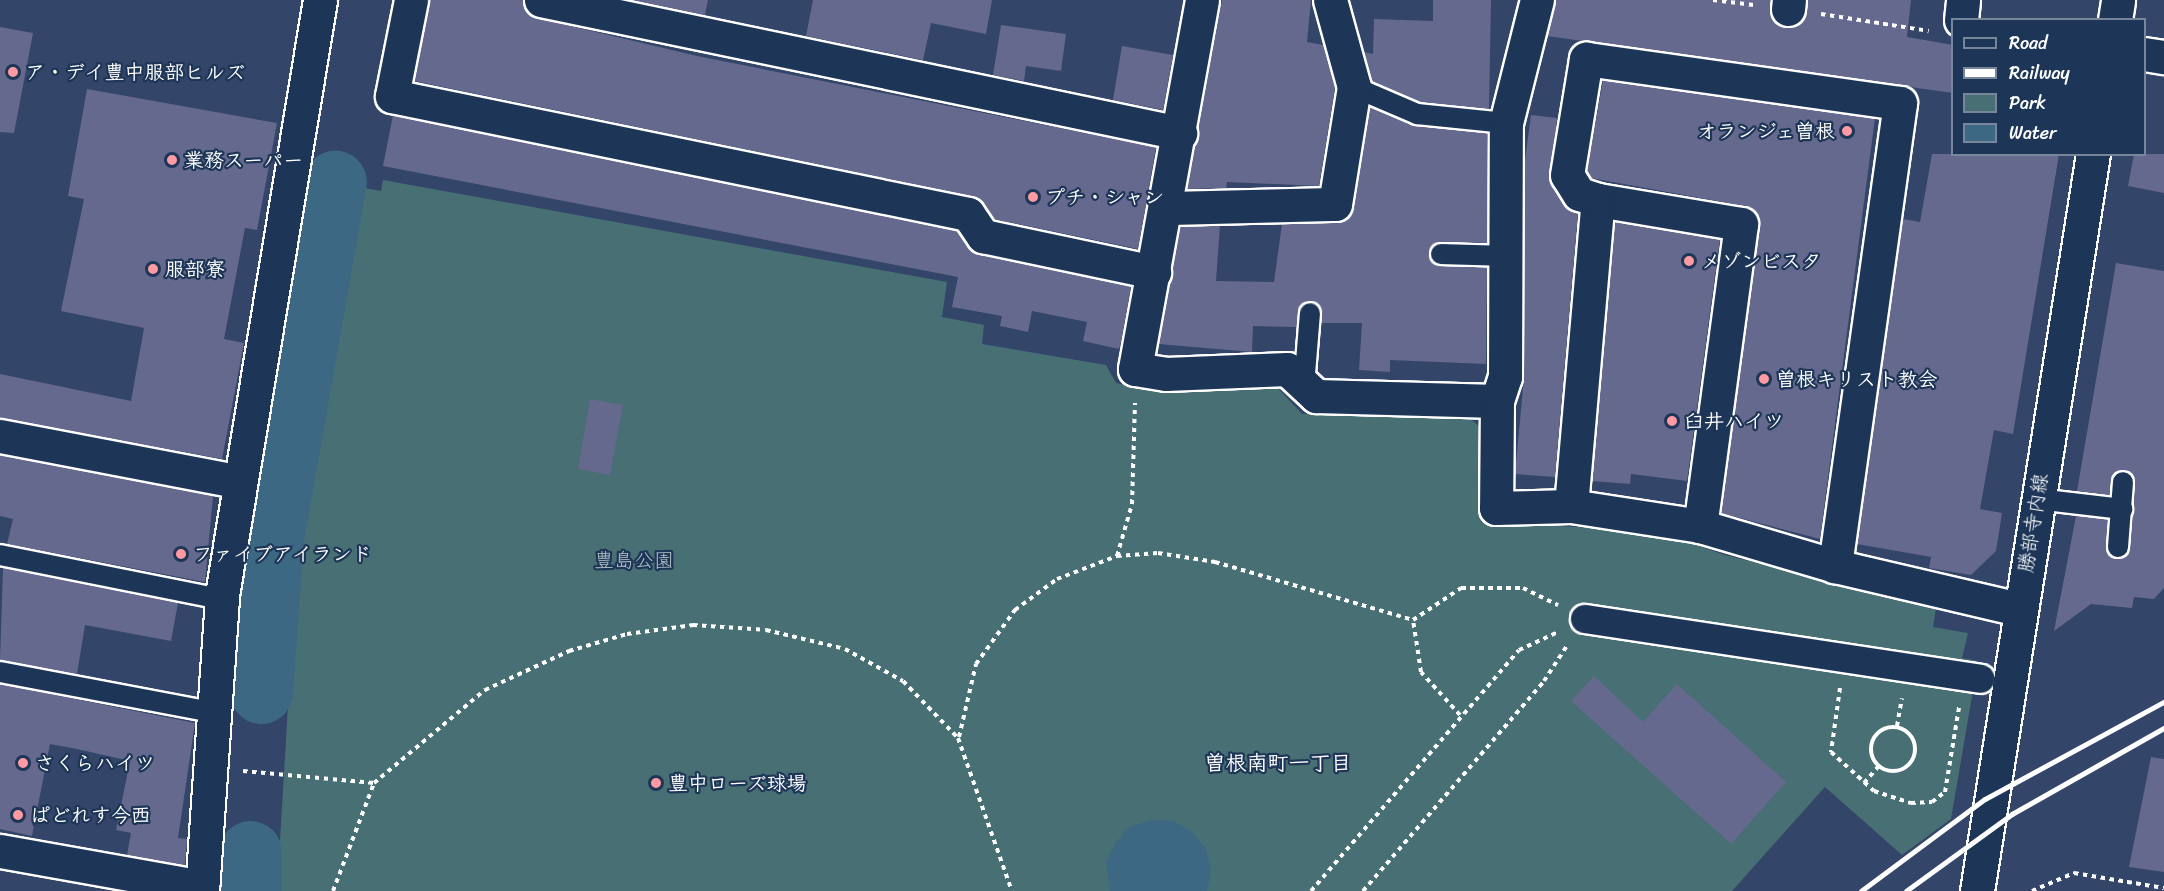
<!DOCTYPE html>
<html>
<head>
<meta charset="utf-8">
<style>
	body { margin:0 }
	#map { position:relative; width:2164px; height:891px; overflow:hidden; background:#334568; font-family:Sriracha,"Klee One",sans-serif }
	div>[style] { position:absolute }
	.green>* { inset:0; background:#476f74 }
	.water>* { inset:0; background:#3d6883 }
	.river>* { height:63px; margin:-31.5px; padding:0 31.5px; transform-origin:31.5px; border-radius:31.5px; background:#3d6883 }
	.building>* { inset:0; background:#65698e }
	.path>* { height:4px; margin-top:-2px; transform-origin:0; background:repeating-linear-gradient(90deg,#fff 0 4.5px,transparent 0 9px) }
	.path>.ring { margin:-2px; padding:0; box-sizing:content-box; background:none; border:4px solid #fff; border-radius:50% }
	.roads { filter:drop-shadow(2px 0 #fff) drop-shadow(-2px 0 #fff) drop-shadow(0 2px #fff) drop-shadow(0 -2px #fff) }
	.service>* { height:20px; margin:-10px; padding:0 10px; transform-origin:10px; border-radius:10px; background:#1d3557 }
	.pedestrian>* { height:28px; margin:-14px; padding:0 14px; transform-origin:14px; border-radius:14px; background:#1d3557 }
	.minor>* { height:33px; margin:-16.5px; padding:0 16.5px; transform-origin:16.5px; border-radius:16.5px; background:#1d3557 }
	.tertiary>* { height:33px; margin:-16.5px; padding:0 16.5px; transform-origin:16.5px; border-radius:16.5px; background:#1d3557 }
	.rail>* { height:4.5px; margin:-2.25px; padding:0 2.25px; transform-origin:2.25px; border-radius:2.25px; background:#fff }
	.dots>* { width:16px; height:16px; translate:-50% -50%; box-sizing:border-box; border:3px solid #1d3557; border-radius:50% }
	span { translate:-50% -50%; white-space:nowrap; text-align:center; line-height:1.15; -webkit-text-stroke:4.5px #1d3557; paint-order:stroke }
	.poi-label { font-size:20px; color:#fff; font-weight:700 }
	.left { translate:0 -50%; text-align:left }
	.right { translate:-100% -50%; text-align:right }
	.street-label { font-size:20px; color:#fff }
	.park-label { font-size:20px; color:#b5c5c7 }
	.neighbourhood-label { font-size:21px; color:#fff; font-weight:700 }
	.legend { position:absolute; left:1951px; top:18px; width:195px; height:138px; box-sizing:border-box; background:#1d3557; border:2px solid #77869a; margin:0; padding:8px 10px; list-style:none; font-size:18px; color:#fff }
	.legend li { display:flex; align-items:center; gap:12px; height:30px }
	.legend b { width:30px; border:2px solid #77869a }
</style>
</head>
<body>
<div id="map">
	<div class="green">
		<div style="clip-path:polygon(383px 180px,947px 282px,942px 317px,984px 325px,982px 344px,1106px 365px,1116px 383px,1148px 390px,1276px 386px,1302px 414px,1468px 417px,1479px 426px,1481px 522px,1656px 531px,1725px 555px,1936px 608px,1933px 627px,1968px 633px,1962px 658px,1978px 661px,1951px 819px,1902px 855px,1825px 787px,1732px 891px,277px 891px,296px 571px,364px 188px,381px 191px)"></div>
	</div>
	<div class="water">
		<div style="clip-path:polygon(1152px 820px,1173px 821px,1192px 832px,1206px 849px,1211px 871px,1207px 891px,1110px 891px,1106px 863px,1115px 843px,1130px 827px)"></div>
	</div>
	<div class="river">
		<div style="left:261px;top:692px;width:154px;rotate:-85.9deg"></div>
		<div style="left:272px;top:538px;width:362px;rotate:-80deg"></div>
		<div style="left:250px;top:891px;width:39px;rotate:-90deg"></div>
	</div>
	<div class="building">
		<div style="clip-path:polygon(429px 0,523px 0,537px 18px,697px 56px,1156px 147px,1138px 249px,994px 219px,972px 196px,414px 81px)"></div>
		<div style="clip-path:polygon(633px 0,708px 0,705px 15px)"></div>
		<div style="clip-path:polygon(813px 0,992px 0,986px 34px,931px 23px,923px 60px,806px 36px)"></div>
		<div style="clip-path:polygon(1222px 0,1311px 0,1307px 42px,1323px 45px,1335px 88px,1319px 186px,1227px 182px,1226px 188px,1187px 189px)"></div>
		<div style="clip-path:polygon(1433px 0,1491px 0,1489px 109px,1420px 102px,1372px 82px,1364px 52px,1373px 54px,1374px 19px,1433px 21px)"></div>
		<div style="clip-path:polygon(1555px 0,1770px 0,1771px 17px,1787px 28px,1803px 21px,1807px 0,1911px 0,1907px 37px,1953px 45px,1953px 93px,1547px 36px)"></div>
		<div style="clip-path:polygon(1001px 25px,1066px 34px,1061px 71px,1026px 66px,1024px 81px,993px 75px)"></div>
		<div style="clip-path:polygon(0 27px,33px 33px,14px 133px,0 132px)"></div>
		<div style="clip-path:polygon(1122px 46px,1173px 55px,1163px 110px,1113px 100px)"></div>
		<div style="clip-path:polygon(1603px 80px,1875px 118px,1820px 539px,1721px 513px,1758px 217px,1744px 206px,1591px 178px,1587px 171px)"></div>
		<div style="clip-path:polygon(87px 89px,277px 123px,257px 230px,245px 228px,224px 339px,244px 343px,222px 459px,0 418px,0 374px,131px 401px,144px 328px,61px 311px,84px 199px,68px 196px)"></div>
		<div style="clip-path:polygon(1370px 107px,1415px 126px,1487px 133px,1487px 243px,1441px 242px,1429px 254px,1440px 266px,1487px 267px,1486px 364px,1390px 360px,1390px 372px,1359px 370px,1362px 323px,1321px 323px,1321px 307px,1310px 301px,1300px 307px,1297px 327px,1253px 326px,1252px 352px,1159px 344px,1180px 226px,1220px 225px,1216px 281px,1274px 282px,1282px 224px,1335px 223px,1350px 214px)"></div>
		<div style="clip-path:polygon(393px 115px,957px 231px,979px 254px,1131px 286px,1121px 342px,1119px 349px,1083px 341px,1087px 322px,1032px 311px,1028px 332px,1000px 326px,1002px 316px,952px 307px,958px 277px,383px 166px)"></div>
		<div style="clip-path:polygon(1531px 115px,1557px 118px,1551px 184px,1564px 205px,1578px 213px,1555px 477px,1515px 474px,1524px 377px,1525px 160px)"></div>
		<div style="clip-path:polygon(1932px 154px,2059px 154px,2013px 434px,1994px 430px,1980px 509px,2002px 513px,1996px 551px,1971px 575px,1929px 568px,1931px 557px,1857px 544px,1903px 219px,1920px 222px)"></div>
		<div style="clip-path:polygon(2134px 154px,2164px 154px,2164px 193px,2128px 186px)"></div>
		<div style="clip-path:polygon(1615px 222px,1720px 239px,1687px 481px,1631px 474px,1630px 484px,1592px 481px)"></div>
		<div style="clip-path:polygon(2116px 263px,2164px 271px,2164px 588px,2154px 599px,2134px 597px,2132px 608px,2091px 604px,2054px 631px,2076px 516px,2108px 519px,2106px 547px,2112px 557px,2124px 558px,2130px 548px,2135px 483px,2130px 472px,2113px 475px,2110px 495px,2077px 491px)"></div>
		<div style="clip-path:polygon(590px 399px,623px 405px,610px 475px,578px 469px)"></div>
		<div style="clip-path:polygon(0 455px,213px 496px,205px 582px,7px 544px,13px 519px,0 516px)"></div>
		<div style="clip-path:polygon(3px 568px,178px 603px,171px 641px,85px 625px,77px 674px,0 660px)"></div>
		<div style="clip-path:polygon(1594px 676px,1643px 722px,1677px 684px,1786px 782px,1731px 844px,1571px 701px)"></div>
		<div style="clip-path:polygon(0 684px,195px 723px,178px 838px,187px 839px,185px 865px,127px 855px,131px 833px,116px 830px,130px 761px,77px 749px,50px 744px,32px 836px,0 829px)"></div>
		<div style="clip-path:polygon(2151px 757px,2164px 759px,2164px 872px,2129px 867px)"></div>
	</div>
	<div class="path">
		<div style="left:1713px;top:0;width:41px;rotate:7deg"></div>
		<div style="left:1821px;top:14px;width:109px;rotate:8.9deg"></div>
		<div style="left:1117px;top:556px;width:54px;rotate:-73.9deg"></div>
		<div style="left:1132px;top:504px;width:101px;rotate:-88.3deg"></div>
		<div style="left:1840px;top:688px;width:65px;rotate:98deg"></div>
		<div style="left:1831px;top:752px;width:58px;rotate:42.2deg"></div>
		<div style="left:1874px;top:791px;width:39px;rotate:18deg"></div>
		<div style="left:1911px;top:803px;width:21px;rotate:-3deg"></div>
		<div style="left:1932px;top:802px;width:16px;rotate:-38deg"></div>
		<div style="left:1945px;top:792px;width:86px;rotate:-80.6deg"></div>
		<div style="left:1460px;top:715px;width:58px;rotate:-132.2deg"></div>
		<div style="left:1421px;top:672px;width:53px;rotate:-98.7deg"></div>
		<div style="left:1413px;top:620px;width:58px;rotate:-33.7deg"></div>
		<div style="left:1461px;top:588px;width:62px"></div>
		<div style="left:1523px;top:588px;width:39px;rotate:26deg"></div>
		<div style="left:1897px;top:726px;width:28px;rotate:-80deg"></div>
		<div class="ring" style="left:1871px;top:727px;width:40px;height:40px"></div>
		<div style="left:959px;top:737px;width:75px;rotate:-76.9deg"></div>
		<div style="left:976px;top:664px;width:67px;rotate:-54.2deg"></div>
		<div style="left:1015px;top:610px;width:52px;rotate:-36.4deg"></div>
		<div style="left:1057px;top:579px;width:64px;rotate:-21deg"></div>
		<div style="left:1117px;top:556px;width:41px;rotate:-4.2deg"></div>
		<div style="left:1158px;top:553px;width:58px;rotate:9deg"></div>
		<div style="left:1215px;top:562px;width:206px;rotate:16.3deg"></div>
		<div style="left:243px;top:771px;width:132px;rotate:5.2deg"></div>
		<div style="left:1864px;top:783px;width:23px;rotate:-49deg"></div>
		<div style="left:333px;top:891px;width:116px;rotate:-69.2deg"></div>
		<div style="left:374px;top:783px;width:145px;rotate:-40deg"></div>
		<div style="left:485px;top:690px;width:93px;rotate:-24.9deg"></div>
		<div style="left:569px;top:651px;width:60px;rotate:-16.3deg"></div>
		<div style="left:627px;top:634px;width:67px;rotate:-7.8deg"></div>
		<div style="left:693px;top:625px;width:73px;rotate:3.9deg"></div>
		<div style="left:766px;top:630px;width:81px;rotate:13.5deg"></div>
		<div style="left:845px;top:649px;width:66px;rotate:28.9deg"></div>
		<div style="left:903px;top:681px;width:79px;rotate:46deg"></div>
		<div style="left:958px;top:738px;width:162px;rotate:70.6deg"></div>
		<div style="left:1311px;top:891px;width:318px;rotate:-49.2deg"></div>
		<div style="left:1519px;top:650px;width:43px;rotate:-24.8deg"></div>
		<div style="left:1363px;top:891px;width:277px;rotate:-49.2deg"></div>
		<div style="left:1544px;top:681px;width:44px;rotate:-57deg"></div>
		<div style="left:2032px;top:891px;width:46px;rotate:-23.2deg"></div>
		<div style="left:2074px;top:873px;width:91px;rotate:9.5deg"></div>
	</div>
	<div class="roads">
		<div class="service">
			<div style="left:1354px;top:87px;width:69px;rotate:23.2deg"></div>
			<div style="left:1417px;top:114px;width:89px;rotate:5.8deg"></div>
			<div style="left:1441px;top:254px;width:66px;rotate:1.7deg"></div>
			<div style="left:1304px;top:386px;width:73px;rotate:-85.3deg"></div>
			<div style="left:2037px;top:499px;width:86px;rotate:6.7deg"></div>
			<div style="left:2118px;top:547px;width:65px;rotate:-85.6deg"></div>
			<div style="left:0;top:555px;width:225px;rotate:11.3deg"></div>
			<div style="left:0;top:672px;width:216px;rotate:10.7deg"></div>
		</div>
		<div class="pedestrian">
			<div style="left:1585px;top:619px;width:400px;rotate:8.6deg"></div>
		</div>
		<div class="minor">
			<div style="left:411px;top:0;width:98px;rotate:101.2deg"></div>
			<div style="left:392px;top:96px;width:588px;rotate:11.58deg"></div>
			<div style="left:968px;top:214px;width:27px;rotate:56deg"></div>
			<div style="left:983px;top:236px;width:175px;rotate:11.9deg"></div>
			<div style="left:541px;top:0;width:653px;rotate:11.76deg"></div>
			<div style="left:1202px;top:0;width:375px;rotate:100.3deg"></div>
			<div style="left:1135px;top:369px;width:31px;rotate:9deg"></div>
			<div style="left:1166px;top:374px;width:121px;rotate:-2.4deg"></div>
			<div style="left:1287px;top:369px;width:40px;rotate:43deg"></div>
			<div style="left:1316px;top:396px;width:181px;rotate:1.6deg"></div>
			<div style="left:1497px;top:401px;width:107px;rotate:90.5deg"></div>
			<div style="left:1496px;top:508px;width:75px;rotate:-1.5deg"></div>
			<div style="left:1571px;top:506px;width:131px;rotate:8.8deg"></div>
			<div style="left:1700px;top:526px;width:141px;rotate:16.5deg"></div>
			<div style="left:1835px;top:566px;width:189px;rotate:13.2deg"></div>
			<div style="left:1788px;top:9px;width:9px;rotate:-84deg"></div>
			<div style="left:1961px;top:20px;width:20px;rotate:-84deg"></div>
			<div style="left:2144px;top:54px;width:20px;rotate:9deg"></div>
			<div style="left:1598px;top:200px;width:145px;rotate:9.5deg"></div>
			<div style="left:1741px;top:224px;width:305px;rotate:97.7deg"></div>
			<div style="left:1166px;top:208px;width:169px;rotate:-1.4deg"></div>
			<div style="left:1335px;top:204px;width:119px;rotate:-80.8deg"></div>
			<div style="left:1354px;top:87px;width:90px;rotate:-105.4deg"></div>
			<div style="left:1497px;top:401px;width:25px;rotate:-72deg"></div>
			<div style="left:1505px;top:377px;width:254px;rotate:-89.8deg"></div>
			<div style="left:1506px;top:123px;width:127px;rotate:-75.9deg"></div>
			<div style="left:0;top:436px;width:241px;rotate:10.8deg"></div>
			<div style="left:1571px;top:506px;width:307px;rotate:-85deg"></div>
			<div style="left:1598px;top:200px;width:20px;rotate:-162deg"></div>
			<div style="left:1579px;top:194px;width:22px;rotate:-122deg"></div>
			<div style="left:1567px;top:175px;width:118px;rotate:-80.7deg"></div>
			<div style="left:1586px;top:59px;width:317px;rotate:8deg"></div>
			<div style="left:1900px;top:103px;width:468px;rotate:98deg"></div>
			<div style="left:0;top:851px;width:205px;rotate:10.1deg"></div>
			<div style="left:202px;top:891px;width:297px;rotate:-86.1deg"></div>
			<div style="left:222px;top:595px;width:603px;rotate:-80.65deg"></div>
		</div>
		<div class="tertiary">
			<div style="left:2115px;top:20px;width:20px;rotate:-81deg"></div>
			<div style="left:1977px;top:891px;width:746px;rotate:-81.06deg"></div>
		</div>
	</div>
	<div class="rail">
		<div style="left:1861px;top:891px;width:154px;rotate:-36.6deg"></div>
		<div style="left:1985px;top:799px;width:204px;rotate:-28.5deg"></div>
		<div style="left:1906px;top:891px;width:131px;rotate:-36deg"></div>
		<div style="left:2012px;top:814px;width:175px;rotate:-29.5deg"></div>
	</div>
	<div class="dots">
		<div style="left:13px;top:72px;background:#ff9aa2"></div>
		<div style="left:1847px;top:131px;background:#ff9aa2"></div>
		<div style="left:172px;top:160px;background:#ff9aa2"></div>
		<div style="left:1033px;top:197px;background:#ff9aa2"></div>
		<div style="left:1689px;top:261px;background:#ff9aa2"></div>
		<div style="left:153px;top:269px;background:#ff9aa2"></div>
		<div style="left:1764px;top:379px;background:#ff9aa2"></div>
		<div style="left:1672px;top:421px;background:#ff9aa2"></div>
		<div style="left:181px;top:554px;background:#ff9aa2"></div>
		<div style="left:23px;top:763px;background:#ff9aa2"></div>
		<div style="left:656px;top:783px;background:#ff9aa2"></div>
		<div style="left:18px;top:815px;background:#ff9aa2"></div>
	</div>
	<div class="poi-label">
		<span class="left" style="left:25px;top:72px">ア・デイ豊中服部ヒルズ</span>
		<span class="right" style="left:1835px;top:131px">オランジェ曽根</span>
		<span class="left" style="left:184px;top:160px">業務スーパー</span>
		<span class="left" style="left:1045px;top:197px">プチ・シャン</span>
		<span class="left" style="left:1701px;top:261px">メゾンビスタ</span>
		<span class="left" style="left:165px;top:269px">服部寮</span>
		<span class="left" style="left:1776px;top:379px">曽根キリスト教会</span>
		<span class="left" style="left:1684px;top:421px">臼井ハイツ</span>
		<span class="left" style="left:193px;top:554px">ファイブアイランド</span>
		<span class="left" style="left:35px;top:763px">さくらハイツ</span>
		<span class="left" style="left:668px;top:783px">豊中ローズ球場</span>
		<span class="left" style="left:30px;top:815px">ぱどれす今西</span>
	</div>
	<div class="street-label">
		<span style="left:2033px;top:523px;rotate:-81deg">勝部寺内線</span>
	</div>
	<div class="park-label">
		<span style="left:634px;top:560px">豊島公園</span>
	</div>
	<div class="neighbourhood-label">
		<span style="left:1278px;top:763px">曽根南町一丁目</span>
	</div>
	<ul class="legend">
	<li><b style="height:8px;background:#1d3557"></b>Road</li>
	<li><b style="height:8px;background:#fff"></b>Railway</li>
	<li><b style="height:16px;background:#476f74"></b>Park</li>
	<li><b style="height:16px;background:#3d6883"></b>Water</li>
	</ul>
</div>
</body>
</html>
